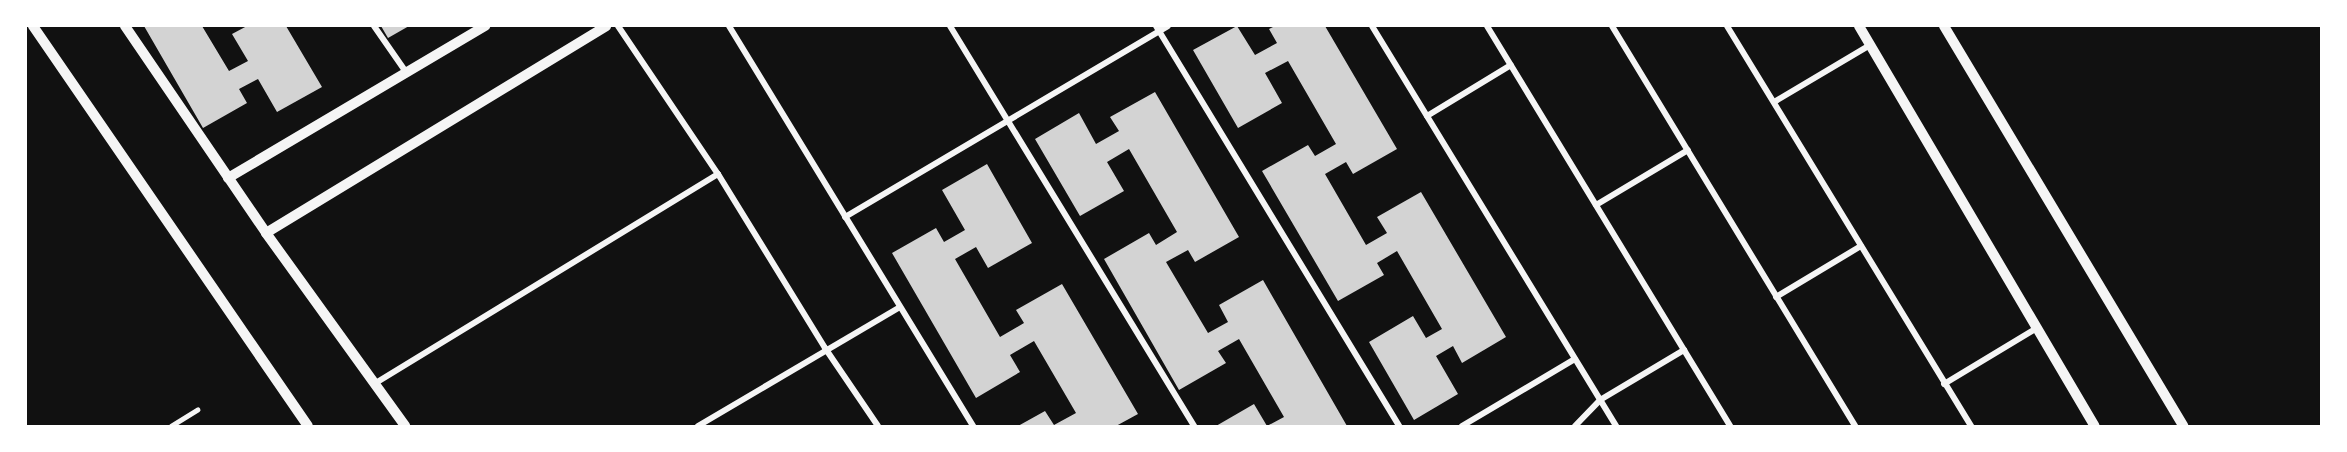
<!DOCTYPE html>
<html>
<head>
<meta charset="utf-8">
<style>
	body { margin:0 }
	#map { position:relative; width:2347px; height:452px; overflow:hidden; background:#111; font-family:Merriweather,serif }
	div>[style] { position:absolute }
	.building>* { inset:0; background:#d3d3d3 }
	.service>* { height:4.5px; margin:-2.25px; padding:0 2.25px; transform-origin:2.25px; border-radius:2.25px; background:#f5f5f5 }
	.minor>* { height:6px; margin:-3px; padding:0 3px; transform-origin:3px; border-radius:3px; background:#f5f5f5 }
	.tertiary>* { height:10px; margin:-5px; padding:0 5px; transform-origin:5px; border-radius:5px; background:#f5f5f5 }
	span { translate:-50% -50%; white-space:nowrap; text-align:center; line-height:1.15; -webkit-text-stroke:6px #fff; paint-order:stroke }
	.frame { position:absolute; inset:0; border:27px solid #fff; pointer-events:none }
</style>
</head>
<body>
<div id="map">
	<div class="building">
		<div style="clip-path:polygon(144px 26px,202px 26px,229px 71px,248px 61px,232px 34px,247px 26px,286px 26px,322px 87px,277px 112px,258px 79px,239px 89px,247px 103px,203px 128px)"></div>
		<div style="clip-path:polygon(381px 26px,409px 26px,388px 38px)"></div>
		<div style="clip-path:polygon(1237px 26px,1255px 55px,1277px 43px,1269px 29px,1275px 26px,1325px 26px,1397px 149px,1353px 174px,1346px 162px,1325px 174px,1366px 245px,1387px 233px,1377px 217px,1421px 192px,1506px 337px,1462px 363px,1453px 346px,1436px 356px,1458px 394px,1414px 420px,1369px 342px,1413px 316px,1426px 338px,1442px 329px,1397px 251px,1377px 263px,1384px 275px,1338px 301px,1262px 171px,1308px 145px,1315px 156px,1336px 144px,1288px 61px,1265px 73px,1282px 103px,1238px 128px,1193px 50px)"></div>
		<div style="clip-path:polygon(1155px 92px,1239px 237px,1195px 262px,1188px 250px,1166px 262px,1208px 333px,1228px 322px,1219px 305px,1263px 280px,1347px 426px,1216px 426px,1254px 404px,1267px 426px,1284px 417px,1239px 339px,1218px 351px,1226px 363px,1179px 390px,1104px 259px,1149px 233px,1156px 245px,1177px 232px,1129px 149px,1107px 162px,1124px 191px,1080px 216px,1035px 139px,1079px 113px,1096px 144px,1119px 131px,1110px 117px)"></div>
		<div style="clip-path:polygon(987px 164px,1032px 243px,988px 268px,976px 247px,955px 259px,1000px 337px,1024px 323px,1016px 310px,1062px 284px,1138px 414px,1116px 426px,1018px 426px,1045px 411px,1054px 425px,1076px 413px,1034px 341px,1010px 355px,1020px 372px,976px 398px,892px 253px,936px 228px,944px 242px,965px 230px,942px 190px)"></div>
	</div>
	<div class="service">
		<div style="left:171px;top:426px;width:31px;rotate:-32deg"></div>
	</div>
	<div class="minor">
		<div style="left:374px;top:26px;width:56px;rotate:55.2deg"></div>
		<div style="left:618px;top:26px;width:179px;rotate:56deg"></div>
		<div style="left:718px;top:174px;width:204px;rotate:58.4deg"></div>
		<div style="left:825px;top:348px;width:94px;rotate:55.8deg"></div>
		<div style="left:729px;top:26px;width:469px;rotate:58.6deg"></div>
		<div style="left:950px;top:26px;width:469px;rotate:58.6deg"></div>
		<div style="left:1156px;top:26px;width:468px;rotate:58.7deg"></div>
		<div style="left:1372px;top:26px;width:469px;rotate:58.6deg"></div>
		<div style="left:1487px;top:26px;width:468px;rotate:58.7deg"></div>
		<div style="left:1612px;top:26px;width:468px;rotate:58.7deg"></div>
		<div style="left:1727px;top:26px;width:469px;rotate:58.6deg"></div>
		<div style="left:1774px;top:102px;width:112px;rotate:-30.7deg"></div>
		<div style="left:1427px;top:116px;width:98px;rotate:-31.3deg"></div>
		<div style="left:1596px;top:205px;width:107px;rotate:-30.9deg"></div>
		<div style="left:845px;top:217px;width:375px;rotate:-30.6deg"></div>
		<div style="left:1776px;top:297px;width:99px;rotate:-31deg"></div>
		<div style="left:374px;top:384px;width:403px;rotate:-31.4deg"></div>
		<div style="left:1944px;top:384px;width:109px;rotate:-31.1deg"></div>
		<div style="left:698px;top:426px;width:234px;rotate:-30.5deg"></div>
		<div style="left:1462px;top:426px;width:131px;rotate:-30.7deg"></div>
		<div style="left:1575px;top:426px;width:36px;rotate:-46deg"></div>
		<div style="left:1600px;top:400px;width:98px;rotate:-30.8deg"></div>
	</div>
	<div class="tertiary">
		<div style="left:33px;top:26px;width:485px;rotate:55.5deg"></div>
		<div style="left:125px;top:26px;width:250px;rotate:55.7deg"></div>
		<div style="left:266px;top:233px;width:238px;rotate:54.2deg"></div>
		<div style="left:1859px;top:26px;width:464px;rotate:59.5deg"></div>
		<div style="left:1944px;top:26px;width:466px;rotate:59.1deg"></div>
		<div style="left:228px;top:178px;width:299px;rotate:-30.6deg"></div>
		<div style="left:266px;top:233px;width:398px;rotate:-31.3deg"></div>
	</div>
	<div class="frame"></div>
</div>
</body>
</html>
